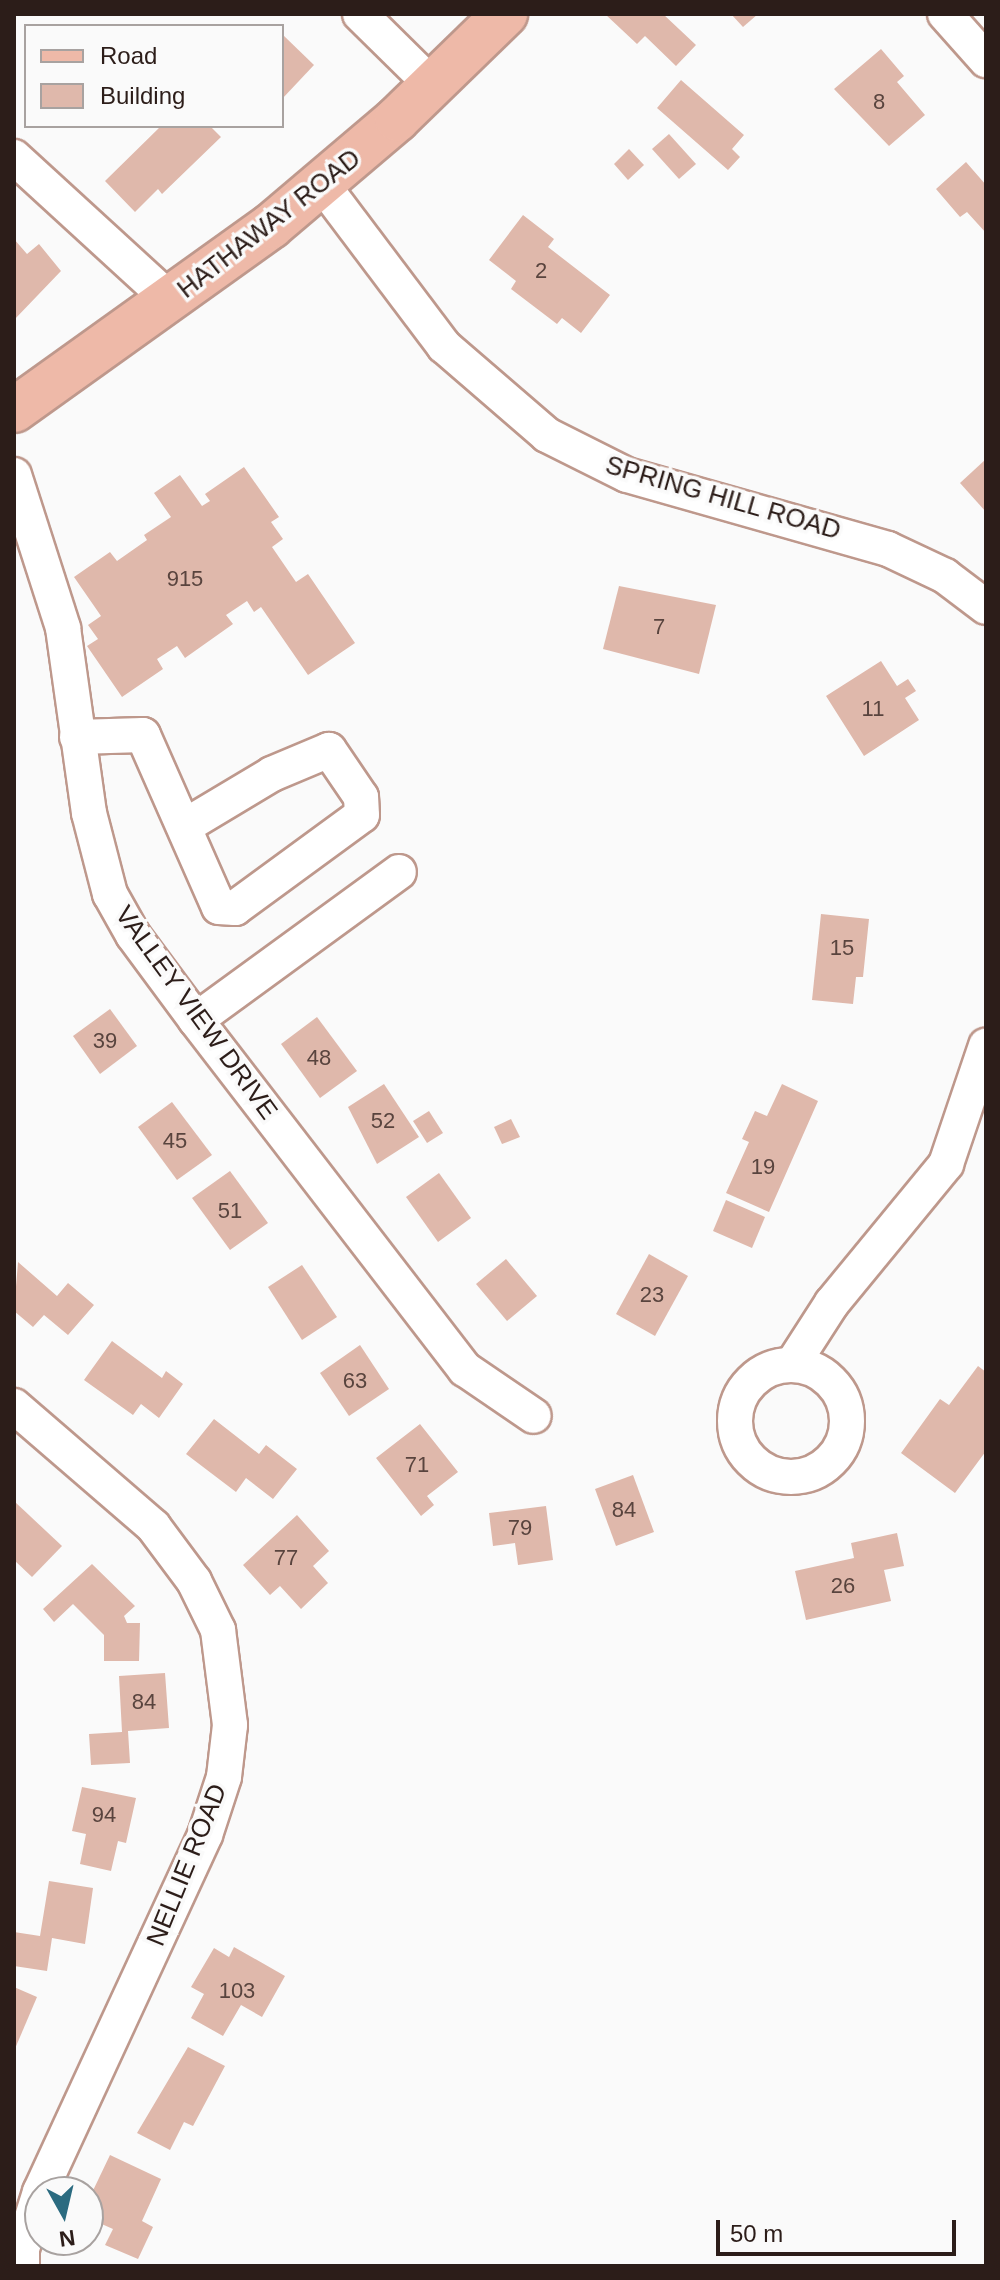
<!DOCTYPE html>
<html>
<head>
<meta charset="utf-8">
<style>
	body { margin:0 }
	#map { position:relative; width:1000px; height:2280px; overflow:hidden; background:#fafafa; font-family:Helvetica,sans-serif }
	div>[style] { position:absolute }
	.building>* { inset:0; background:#dfb8ab }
	.roads { filter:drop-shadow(2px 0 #be988c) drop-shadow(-2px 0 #be988c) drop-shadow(0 2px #be988c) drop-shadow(0 -2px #be988c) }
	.minor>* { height:34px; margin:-17px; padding:0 17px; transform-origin:17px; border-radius:17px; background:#fff }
	.minor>.ring { margin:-17px; padding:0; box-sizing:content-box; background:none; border:34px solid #fff; border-radius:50% }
	.major>* { height:44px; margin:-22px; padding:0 22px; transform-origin:22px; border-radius:22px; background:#eeb9a8 }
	span { translate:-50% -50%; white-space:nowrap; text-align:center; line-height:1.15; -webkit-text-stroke:7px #fafafa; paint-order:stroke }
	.number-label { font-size:22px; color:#59443e }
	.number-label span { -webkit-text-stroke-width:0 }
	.street-label { font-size:26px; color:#2c1d19 }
	.frame { position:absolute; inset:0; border:16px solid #2c1d19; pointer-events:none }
	.legend { position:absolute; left:24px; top:24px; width:260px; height:104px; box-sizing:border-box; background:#fafafa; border:2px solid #a8a2a0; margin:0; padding:10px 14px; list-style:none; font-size:24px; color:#2c1d19 }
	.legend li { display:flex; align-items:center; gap:16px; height:40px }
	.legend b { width:40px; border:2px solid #a8a2a0 }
	.north { position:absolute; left:24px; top:2176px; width:80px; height:80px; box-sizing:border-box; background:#fafafa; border:2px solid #a8a2a0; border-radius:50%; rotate:172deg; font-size:22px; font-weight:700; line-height:32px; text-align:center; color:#2c1d19 }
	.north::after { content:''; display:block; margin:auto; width:28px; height:36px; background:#2b6b80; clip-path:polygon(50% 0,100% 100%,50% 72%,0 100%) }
	.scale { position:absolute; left:716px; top:2220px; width:240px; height:36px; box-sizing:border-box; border:4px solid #2c1d19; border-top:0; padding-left:10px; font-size:24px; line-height:28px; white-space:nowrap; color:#2c1d19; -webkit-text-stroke:6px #fafafa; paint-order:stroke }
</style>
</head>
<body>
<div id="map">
	<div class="building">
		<div style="clip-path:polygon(605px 14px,663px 14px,696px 45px,676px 66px,645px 36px,637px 44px)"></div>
		<div style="clip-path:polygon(731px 14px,758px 14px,743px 27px)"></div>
		<div style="clip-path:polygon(283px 35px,314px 65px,282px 99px,282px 37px)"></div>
		<div style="clip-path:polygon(881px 49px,904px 76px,897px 82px,925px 115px,889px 146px,834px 89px)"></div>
		<div style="clip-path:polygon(681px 80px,744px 135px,732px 149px,740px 157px,728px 170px,657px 108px)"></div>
		<div style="clip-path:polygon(161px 126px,210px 126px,221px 137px,162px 194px,158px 189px,135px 212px,105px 181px)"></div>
		<div style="clip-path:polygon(669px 134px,696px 164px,679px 179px,652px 149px)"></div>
		<div style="clip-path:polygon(629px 149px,644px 165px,628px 180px,614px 164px)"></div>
		<div style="clip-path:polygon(966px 162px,986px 185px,986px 233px,967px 212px,960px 217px,936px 189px)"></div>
		<div style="clip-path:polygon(523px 215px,554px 239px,548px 247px,610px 295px,581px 333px,562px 318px,557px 324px,511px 289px,516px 281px,489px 260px)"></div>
		<div style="clip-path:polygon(14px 239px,27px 254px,39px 244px,61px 271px,14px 320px)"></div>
		<div style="clip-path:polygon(986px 459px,986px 512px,960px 483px)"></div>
		<div style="clip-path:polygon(244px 467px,279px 517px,271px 522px,283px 539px,272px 547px,296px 582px,308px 574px,355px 643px,308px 675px,261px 607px,254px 612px,247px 601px,226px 615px,233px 624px,185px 658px,177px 646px,157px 659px,163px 669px,122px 697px,87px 646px,98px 639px,88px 625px,101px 616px,74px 577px,110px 552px,117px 561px,147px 540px,144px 535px,171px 517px,154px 493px,180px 475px,202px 506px,210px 501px,205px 494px)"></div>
		<div style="clip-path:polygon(619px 586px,716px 605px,699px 674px,603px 649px)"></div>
		<div style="clip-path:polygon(881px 661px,897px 686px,908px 679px,916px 691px,905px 698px,919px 720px,864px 756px,826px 696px)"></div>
		<div style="clip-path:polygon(821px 914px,869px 919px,863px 977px,856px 977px,853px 1004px,812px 1000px)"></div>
		<div style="clip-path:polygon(110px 1009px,137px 1046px,100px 1074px,73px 1036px)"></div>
		<div style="clip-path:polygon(317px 1017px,357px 1071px,320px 1098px,281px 1044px)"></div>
		<div style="clip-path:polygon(384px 1084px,419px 1137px,377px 1164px,348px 1107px)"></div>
		<div style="clip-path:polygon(782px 1084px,818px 1101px,769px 1212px,726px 1193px,749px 1142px,742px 1139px,755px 1111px,767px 1116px)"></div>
		<div style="clip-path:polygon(172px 1102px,212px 1155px,177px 1180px,138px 1127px)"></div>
		<div style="clip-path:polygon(429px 1111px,443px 1133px,427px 1143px,413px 1121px)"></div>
		<div style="clip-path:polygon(511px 1119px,520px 1137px,502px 1144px,494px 1127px)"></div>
		<div style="clip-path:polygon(230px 1171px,268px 1223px,230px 1250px,192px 1198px)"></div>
		<div style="clip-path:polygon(439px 1173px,471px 1218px,438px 1242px,406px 1197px)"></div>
		<div style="clip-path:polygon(726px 1200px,765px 1217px,752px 1248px,713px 1231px)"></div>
		<div style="clip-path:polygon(649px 1254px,688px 1276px,655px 1336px,616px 1314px)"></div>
		<div style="clip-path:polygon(506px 1259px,537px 1296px,507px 1321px,476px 1284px)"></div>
		<div style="clip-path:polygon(18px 1262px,57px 1296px,68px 1283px,94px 1305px,68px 1335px,44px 1315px,33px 1327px,14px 1311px)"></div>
		<div style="clip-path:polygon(302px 1265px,337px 1317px,302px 1340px,268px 1287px)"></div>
		<div style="clip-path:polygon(112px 1341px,162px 1378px,166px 1371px,183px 1384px,159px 1418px,141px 1404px,133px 1415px,84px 1380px)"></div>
		<div style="clip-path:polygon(360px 1345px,389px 1389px,349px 1416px,320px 1373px)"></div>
		<div style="clip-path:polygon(978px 1366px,986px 1372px,986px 1451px,955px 1493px,901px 1453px,940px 1399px,949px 1405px)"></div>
		<div style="clip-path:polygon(214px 1419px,259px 1454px,266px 1445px,297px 1469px,273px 1499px,246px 1478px,236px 1492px,186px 1454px)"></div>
		<div style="clip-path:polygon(420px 1424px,458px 1472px,427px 1496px,434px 1505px,421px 1516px,376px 1458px)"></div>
		<div style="clip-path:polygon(633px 1475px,654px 1532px,616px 1546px,595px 1489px)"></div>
		<div style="clip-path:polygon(14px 1501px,62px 1546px,32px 1577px,14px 1560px)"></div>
		<div style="clip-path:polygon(546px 1506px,553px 1560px,518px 1565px,515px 1543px,493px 1546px,489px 1513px)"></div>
		<div style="clip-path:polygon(297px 1515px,329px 1551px,313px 1566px,328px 1583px,301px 1609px,280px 1586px,270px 1595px,243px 1565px)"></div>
		<div style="clip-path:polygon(897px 1533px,904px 1566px,884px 1570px,891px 1601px,806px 1620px,795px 1571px,854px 1558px,851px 1543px)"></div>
		<div style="clip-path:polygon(92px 1564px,135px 1606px,124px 1616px,127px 1623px,140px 1623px,139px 1661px,104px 1661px,104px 1635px,73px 1604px,54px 1622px,43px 1609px)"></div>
		<div style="clip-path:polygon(165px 1673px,169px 1728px,128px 1731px,130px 1763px,91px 1765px,89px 1734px,122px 1732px,119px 1676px)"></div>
		<div style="clip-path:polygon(82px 1787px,136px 1798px,126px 1843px,118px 1841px,111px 1871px,80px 1864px,86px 1834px,72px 1831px)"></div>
		<div style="clip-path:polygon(49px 1881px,93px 1888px,85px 1944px,52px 1938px,47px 1971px,14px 1966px,14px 1932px,40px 1936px)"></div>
		<div style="clip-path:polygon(234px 1947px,285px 1976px,262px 2017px,241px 2005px,223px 2036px,191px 2018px,204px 1994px,191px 1987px,214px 1948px,229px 1957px)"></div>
		<div style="clip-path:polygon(14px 1987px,37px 1997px,14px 2051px)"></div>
		<div style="clip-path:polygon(188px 2047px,225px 2066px,193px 2126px,184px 2122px,170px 2150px,137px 2133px)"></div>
		<div style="clip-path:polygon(110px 2155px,161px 2179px,142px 2221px,153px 2227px,138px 2259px,105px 2245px,113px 2229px,88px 2218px,88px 2201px)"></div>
	</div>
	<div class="roads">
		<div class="minor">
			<div style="left:360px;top:14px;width:103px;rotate:44.6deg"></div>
			<div style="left:945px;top:14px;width:62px;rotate:48.3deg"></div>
			<div style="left:14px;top:157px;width:213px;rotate:42.5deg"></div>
			<div style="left:322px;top:184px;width:203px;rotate:53deg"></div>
			<div style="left:444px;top:346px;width:136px;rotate:40.8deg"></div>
			<div style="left:547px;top:435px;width:89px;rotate:26.6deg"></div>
			<div style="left:627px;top:475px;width:271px;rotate:15.8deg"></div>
			<div style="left:888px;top:549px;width:63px;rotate:25.3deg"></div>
			<div style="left:945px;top:576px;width:51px;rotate:37.1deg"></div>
			<div style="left:14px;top:475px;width:161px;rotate:72.2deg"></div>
			<div style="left:63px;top:628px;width:187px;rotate:82deg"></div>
			<div style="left:89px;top:813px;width:84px;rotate:75.5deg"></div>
			<div style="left:110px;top:894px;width:47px;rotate:60.7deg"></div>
			<div style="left:133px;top:935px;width:106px;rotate:53.5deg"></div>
			<div style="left:196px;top:1020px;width:441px;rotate:52.4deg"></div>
			<div style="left:465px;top:1369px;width:83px;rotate:34.3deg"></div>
			<div style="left:77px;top:737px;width:66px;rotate:-1.7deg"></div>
			<div style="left:143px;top:735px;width:188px;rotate:66.2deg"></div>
			<div style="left:219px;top:907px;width:16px;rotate:4deg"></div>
			<div style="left:235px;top:908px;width:157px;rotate:-36.2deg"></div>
			<div style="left:362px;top:815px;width:18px;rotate:-93deg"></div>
			<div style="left:361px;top:797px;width:57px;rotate:-124.2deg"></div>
			<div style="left:329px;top:750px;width:62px;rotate:157.2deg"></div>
			<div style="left:272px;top:774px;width:101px;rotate:149.1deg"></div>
			<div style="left:196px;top:1020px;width:251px;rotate:-36.1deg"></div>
			<div class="ring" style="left:735px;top:1365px;width:78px;height:78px"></div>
			<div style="left:792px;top:1365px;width:74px;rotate:-57.2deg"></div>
			<div style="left:832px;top:1303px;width:180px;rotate:-50.6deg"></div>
			<div style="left:946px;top:1164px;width:125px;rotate:-71.3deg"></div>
			<div style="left:14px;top:1406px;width:184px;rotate:40.8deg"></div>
			<div style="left:153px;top:1526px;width:69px;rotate:53.3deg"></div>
			<div style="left:194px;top:1581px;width:55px;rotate:63.9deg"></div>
			<div style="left:218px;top:1630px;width:96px;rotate:82.8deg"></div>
			<div style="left:230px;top:1725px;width:52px;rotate:96.6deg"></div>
			<div style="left:224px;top:1777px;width:61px;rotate:108.1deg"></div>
			<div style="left:205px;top:1835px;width:393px;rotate:114.8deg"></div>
			<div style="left:22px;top:2266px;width:17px;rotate:-90deg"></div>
			<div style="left:22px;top:2249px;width:60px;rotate:-72.5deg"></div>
		</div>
		<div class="major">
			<div style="left:14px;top:410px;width:316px;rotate:-35.6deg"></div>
			<div style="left:271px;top:226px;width:165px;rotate:-40.3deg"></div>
			<div style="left:397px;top:119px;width:151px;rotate:-44.2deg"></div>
		</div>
	</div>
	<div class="number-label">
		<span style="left:879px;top:102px">8</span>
		<span style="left:541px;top:271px">2</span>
		<span style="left:185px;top:579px">915</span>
		<span style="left:659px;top:627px">7</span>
		<span style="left:873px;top:709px">11</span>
		<span style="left:842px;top:948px">15</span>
		<span style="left:105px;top:1041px">39</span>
		<span style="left:319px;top:1058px">48</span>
		<span style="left:383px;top:1121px">52</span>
		<span style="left:175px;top:1141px">45</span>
		<span style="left:763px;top:1167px">19</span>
		<span style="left:230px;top:1211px">51</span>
		<span style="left:652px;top:1295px">23</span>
		<span style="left:355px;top:1381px">63</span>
		<span style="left:417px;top:1465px">71</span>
		<span style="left:624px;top:1510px">84</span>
		<span style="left:520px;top:1528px">79</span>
		<span style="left:286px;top:1558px">77</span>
		<span style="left:843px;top:1586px">26</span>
		<span style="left:144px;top:1702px">84</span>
		<span style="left:104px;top:1815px">94</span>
		<span style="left:237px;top:1991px">103</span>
	</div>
	<div class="street-label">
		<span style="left:269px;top:224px;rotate:-38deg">HATHAWAY ROAD</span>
		<span style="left:723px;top:498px;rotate:16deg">SPRING HILL ROAD</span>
		<span style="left:196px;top:1013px;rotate:54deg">VALLEY VIEW DRIVE</span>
		<span style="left:187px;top:1865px;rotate:-68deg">NELLIE ROAD</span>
	</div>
	<div class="frame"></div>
	<ul class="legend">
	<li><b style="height:10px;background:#eeb9a8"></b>Road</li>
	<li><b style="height:22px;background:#dfb8ab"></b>Building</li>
	</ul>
	<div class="north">N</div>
	<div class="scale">50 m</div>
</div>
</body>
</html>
